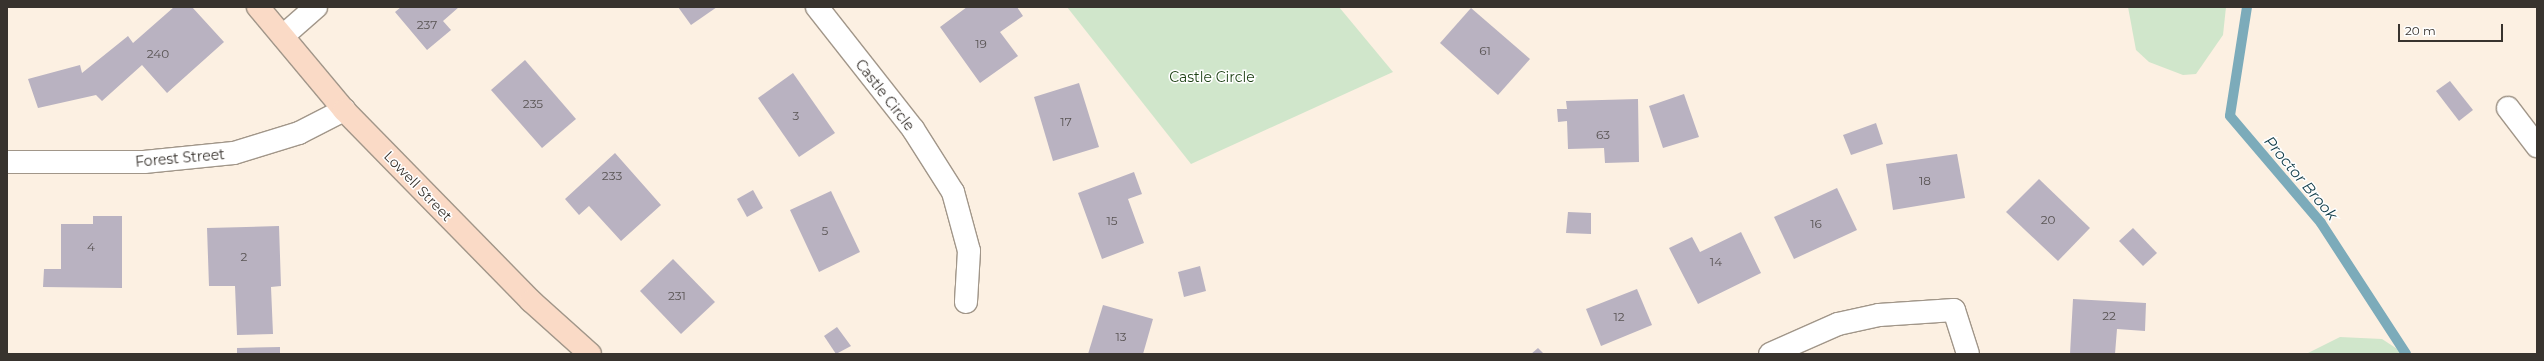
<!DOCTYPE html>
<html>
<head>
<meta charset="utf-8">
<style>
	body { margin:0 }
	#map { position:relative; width:2544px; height:361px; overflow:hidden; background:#fcf0e2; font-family:Montserrat,sans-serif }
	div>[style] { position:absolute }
	.green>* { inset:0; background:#d0e6cb }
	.stream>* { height:10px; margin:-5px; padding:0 5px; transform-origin:5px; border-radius:5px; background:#7cabba }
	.building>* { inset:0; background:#b9b2c1 }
	.roads { filter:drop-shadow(1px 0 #a19689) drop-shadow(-1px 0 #a19689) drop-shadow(0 1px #a19689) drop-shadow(0 -1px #a19689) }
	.minor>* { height:22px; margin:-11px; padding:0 11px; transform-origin:11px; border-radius:11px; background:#fff }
	.major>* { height:22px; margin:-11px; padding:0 11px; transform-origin:11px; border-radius:11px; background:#fadac6 }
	span { translate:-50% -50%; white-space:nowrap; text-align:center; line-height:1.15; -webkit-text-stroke:3px #fff; paint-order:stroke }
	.number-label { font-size:12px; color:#585353 }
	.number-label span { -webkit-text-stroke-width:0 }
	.park-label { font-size:14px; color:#1a3f11 }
	.street-label { font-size:14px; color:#38332e }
	.water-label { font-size:15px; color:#0d3945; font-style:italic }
	.frame { position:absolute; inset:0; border:8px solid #38332e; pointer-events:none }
	.scale { position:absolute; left:2398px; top:24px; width:105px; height:18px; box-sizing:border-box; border:2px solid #38332e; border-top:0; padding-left:5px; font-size:12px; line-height:14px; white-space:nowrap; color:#38332e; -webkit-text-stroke:3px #fff; paint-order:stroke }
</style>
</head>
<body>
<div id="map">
	<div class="green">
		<div style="clip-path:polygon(1067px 7px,1339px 7px,1393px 72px,1191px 164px)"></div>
		<div style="clip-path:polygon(2128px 7px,2226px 7px,2223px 35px,2196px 74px,2183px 75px,2149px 62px,2136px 50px)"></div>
		<div style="clip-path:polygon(2340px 337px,2382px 339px,2405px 354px,2306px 354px)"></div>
	</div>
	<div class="stream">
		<div style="left:2247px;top:7px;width:110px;rotate:98.9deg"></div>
		<div style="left:2230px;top:116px;width:140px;rotate:49.6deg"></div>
		<div style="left:2321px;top:223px;width:156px;rotate:57deg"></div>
	</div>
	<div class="building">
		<div style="clip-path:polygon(174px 7px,192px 7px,224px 42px,167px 93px,142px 65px,102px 101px,96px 95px,38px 108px,28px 79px,80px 65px,82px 73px,128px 36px,133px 43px)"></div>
		<div style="clip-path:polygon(401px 7px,459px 7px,443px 21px,451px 30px,427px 50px,395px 12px)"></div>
		<div style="clip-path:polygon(678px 7px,717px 7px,691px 25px)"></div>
		<div style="clip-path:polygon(967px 7px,1017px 7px,1023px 16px,1000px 32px,1018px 56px,980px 83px,940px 27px)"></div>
		<div style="clip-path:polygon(1471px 8px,1530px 59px,1498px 95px,1440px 43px)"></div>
		<div style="clip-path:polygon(525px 60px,576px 119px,542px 148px,491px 90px)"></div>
		<div style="clip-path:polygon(793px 73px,835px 133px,799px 157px,758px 98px)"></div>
		<div style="clip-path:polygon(2450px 81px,2473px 110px,2459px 121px,2436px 91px)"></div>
		<div style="clip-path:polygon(1079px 83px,1099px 147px,1053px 161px,1034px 97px)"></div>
		<div style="clip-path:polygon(1684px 94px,1699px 137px,1663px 148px,1649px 106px)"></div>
		<div style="clip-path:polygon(1638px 99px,1639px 162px,1605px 163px,1604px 148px,1568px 149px,1567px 121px,1558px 122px,1557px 109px,1567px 109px,1566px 101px)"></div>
		<div style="clip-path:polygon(1876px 123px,1883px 144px,1851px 155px,1843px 135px)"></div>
		<div style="clip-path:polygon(615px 153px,661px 205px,621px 241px,589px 206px,579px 215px,565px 199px)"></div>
		<div style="clip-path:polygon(1957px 154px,1965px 198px,1893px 210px,1886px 164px)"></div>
		<div style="clip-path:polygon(1134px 172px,1142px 194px,1128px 199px,1144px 243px,1102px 259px,1078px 193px)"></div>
		<div style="clip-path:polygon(2039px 179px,2090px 228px,2058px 261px,2006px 212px)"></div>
		<div style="clip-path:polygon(1837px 188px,1857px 230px,1794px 259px,1774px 217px)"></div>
		<div style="clip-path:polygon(753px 190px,763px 208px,747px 217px,737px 199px)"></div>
		<div style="clip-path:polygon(831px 191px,860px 252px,819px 272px,790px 210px)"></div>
		<div style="clip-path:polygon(1568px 212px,1591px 213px,1591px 234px,1566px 233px)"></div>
		<div style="clip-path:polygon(93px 216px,122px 216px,122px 288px,43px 287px,44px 269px,61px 269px,61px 224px,93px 224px)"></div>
		<div style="clip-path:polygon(279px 226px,281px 286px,271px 287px,273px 334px,237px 335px,235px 286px,209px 286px,207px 228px)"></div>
		<div style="clip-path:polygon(2133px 228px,2157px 253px,2143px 266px,2119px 241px)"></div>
		<div style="clip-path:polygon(1741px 232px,1761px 273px,1698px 304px,1669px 248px,1692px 237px,1700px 252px)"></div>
		<div style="clip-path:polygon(673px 259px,715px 302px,681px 334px,640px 291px)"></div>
		<div style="clip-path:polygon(1200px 266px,1206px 291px,1184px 297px,1178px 272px)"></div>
		<div style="clip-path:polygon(1637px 289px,1652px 325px,1601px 346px,1586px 309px)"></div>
		<div style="clip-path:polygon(2073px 299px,2146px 303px,2145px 331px,2117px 329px,2115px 354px,2070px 354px)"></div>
		<div style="clip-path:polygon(1103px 305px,1153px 319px,1143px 354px,1088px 354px)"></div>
		<div style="clip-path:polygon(837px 327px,851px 346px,836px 354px,824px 336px)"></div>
		<div style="clip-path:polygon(280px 347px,280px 354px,237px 354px,237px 348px)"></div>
		<div style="clip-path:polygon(1538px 348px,1544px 354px,1531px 354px)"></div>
	</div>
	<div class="roads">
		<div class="minor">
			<div style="left:817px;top:7px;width:155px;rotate:51.8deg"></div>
			<div style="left:913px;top:129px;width:75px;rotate:57.6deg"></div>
			<div style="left:953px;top:192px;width:61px;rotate:74.8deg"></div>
			<div style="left:969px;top:251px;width:51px;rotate:93.4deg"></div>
			<div style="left:283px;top:36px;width:44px;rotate:-41.3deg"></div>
			<div style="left:2508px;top:108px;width:48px;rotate:52.7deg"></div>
			<div style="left:7px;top:162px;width:137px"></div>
			<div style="left:144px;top:162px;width:90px;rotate:-5.7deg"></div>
			<div style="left:234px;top:153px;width:68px;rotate:-17.1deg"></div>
			<div style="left:299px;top:133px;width:51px;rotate:-27.1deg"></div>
			<div style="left:1770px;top:354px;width:74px;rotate:-23.8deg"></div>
			<div style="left:1838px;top:324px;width:42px;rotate:-12.4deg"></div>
			<div style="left:1879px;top:315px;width:75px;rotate:-3.8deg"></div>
			<div style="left:1954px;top:310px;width:46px;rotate:72.3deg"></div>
		</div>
		<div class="major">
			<div style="left:258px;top:7px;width:134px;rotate:50.1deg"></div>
			<div style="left:344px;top:110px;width:267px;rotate:45.6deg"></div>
			<div style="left:531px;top:301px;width:79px;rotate:41.9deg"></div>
		</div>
	</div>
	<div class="number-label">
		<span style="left:427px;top:25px">237</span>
		<span style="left:981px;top:44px">19</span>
		<span style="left:1485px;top:51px">61</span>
		<span style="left:158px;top:54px">240</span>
		<span style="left:533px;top:104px">235</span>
		<span style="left:796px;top:116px">3</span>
		<span style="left:1066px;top:122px">17</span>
		<span style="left:1603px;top:135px">63</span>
		<span style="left:612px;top:176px">233</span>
		<span style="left:1925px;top:181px">18</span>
		<span style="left:2048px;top:220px">20</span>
		<span style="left:1112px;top:221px">15</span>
		<span style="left:1816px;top:224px">16</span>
		<span style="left:825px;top:231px">5</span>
		<span style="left:91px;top:247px">4</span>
		<span style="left:244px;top:257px">2</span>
		<span style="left:1716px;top:262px">14</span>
		<span style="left:677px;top:296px">231</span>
		<span style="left:2109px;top:316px">22</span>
		<span style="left:1619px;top:317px">12</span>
		<span style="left:1121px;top:337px">13</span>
	</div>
	<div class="park-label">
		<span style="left:1212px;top:77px">Castle Circle</span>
	</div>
	<div class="street-label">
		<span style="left:885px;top:95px;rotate:52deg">Castle Circle</span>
		<span style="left:180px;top:158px;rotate:-5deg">Forest Street</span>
		<span style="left:418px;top:186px;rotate:46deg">Lowell Street</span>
	</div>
	<div class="water-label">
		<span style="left:2301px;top:178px;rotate:50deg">Proctor Brook</span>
	</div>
	<div class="frame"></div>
	<div class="scale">20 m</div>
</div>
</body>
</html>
